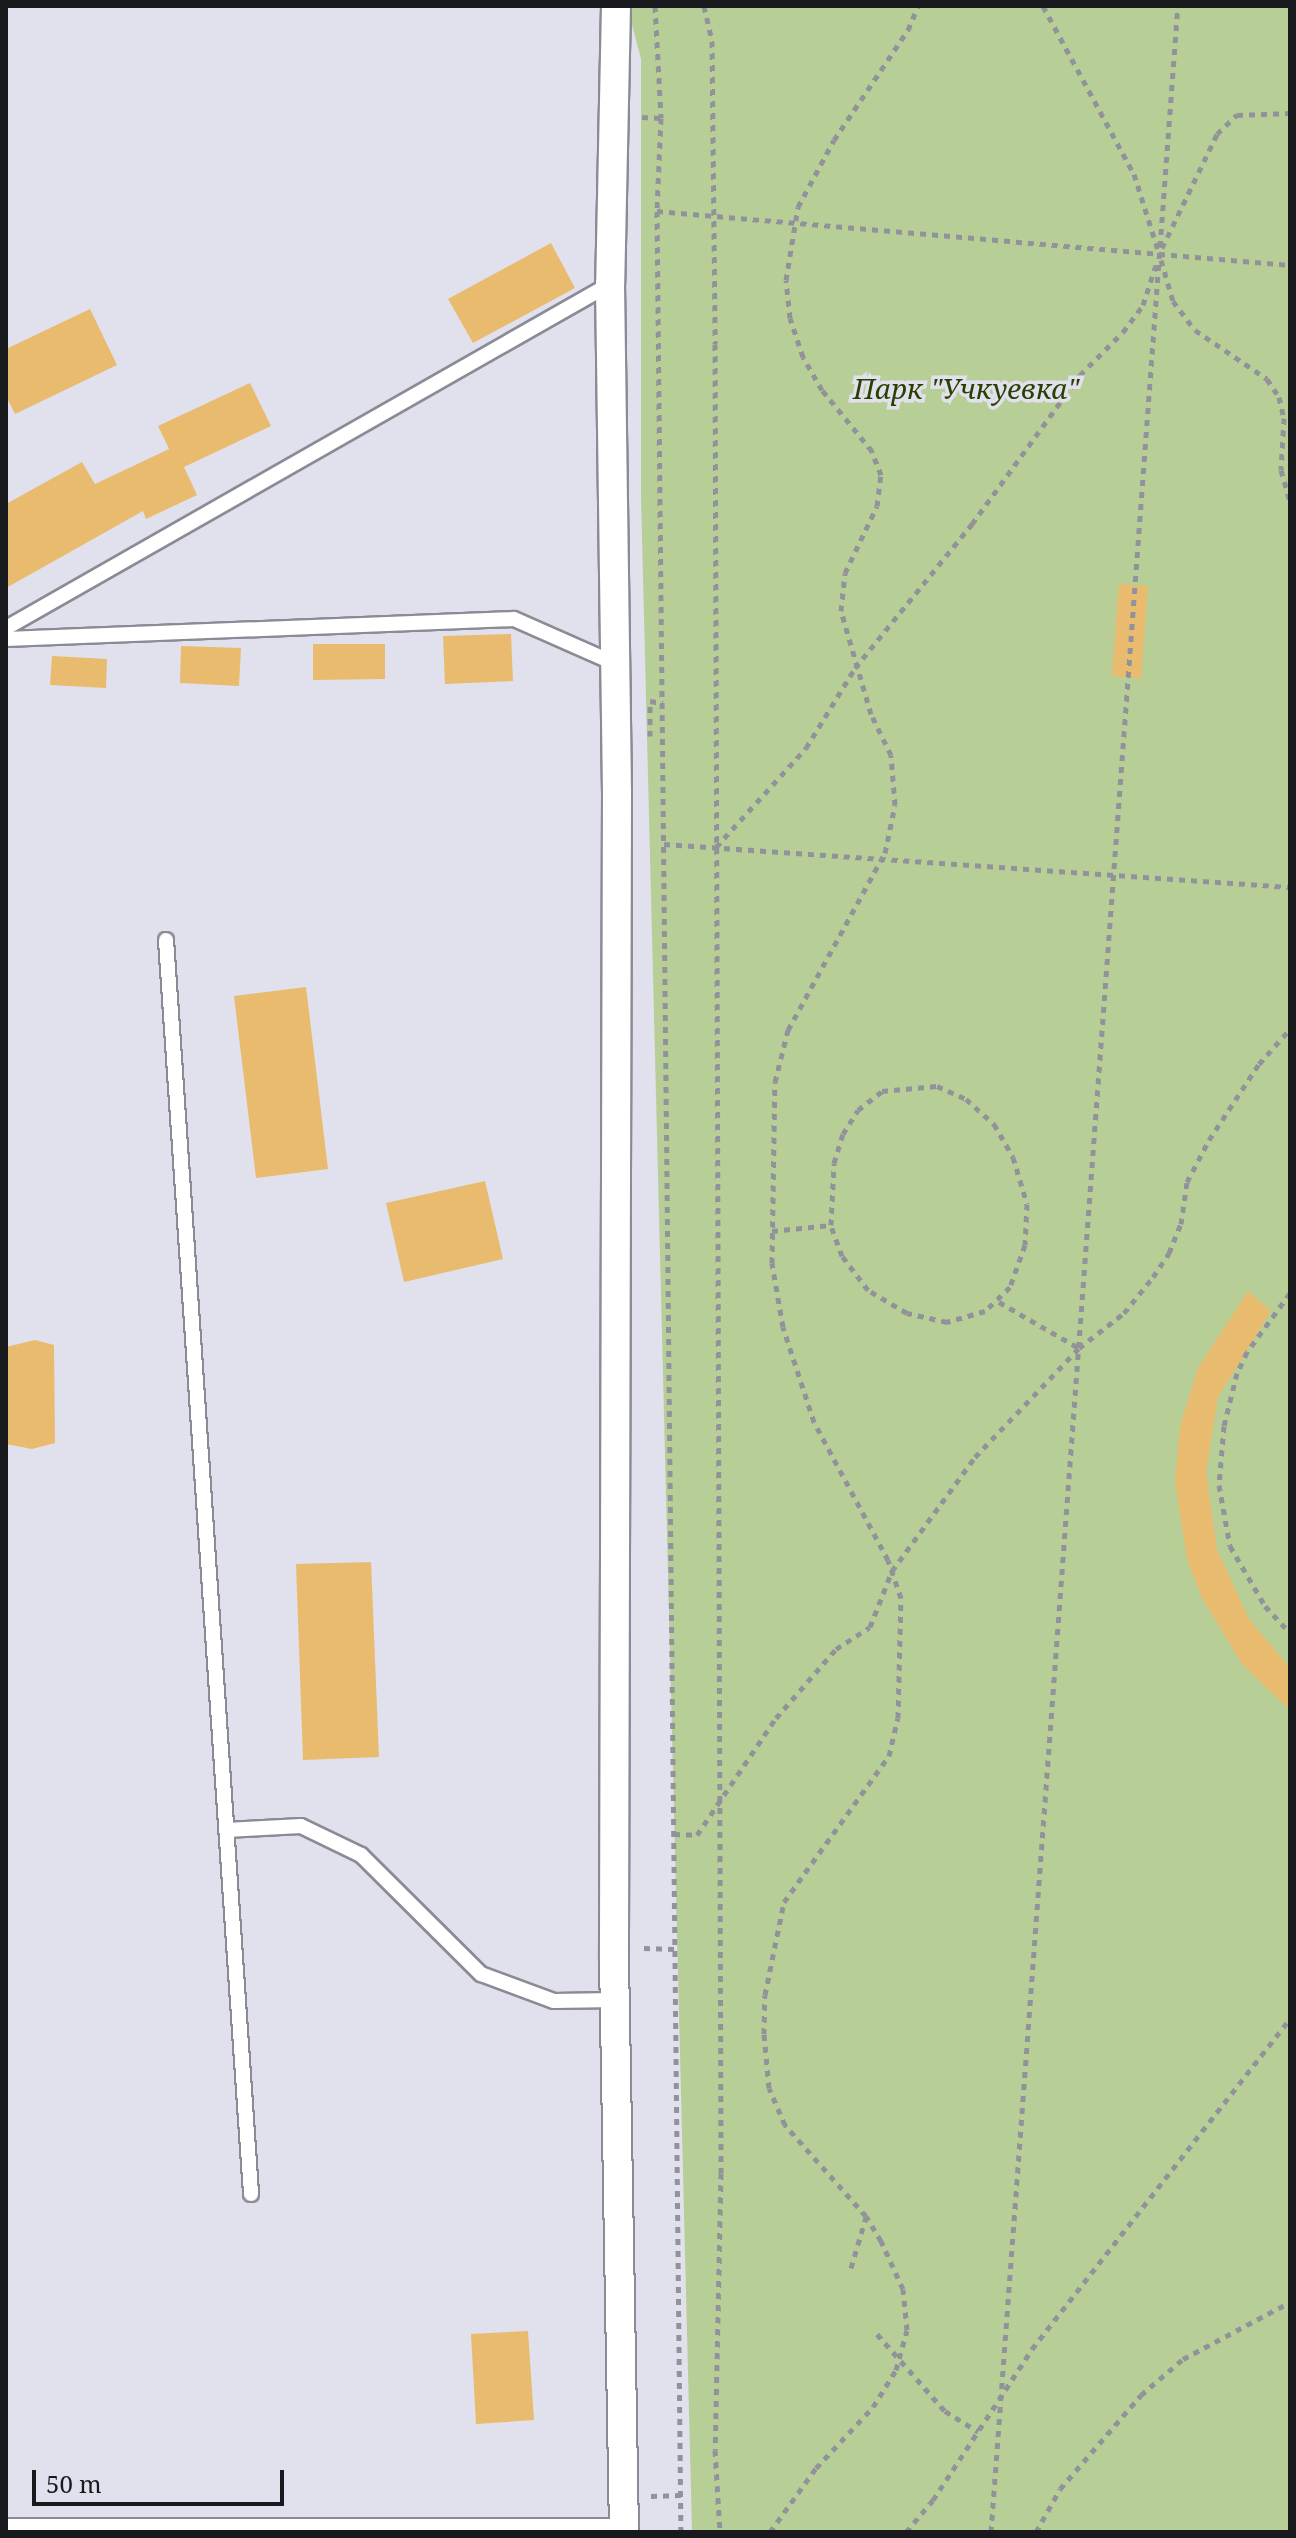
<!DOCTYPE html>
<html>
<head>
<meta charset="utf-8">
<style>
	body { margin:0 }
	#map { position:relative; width:1296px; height:2538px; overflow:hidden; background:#e0e1ec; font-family:"Noto Serif",serif }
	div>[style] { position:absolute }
	.green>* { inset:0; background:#b8ce97 }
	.building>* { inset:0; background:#e8bb6f }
	.path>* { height:5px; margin-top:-2.5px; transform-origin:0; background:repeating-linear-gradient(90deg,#92939a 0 6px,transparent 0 12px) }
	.roads { filter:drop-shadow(2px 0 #8a8b95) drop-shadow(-2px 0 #8a8b95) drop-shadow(0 2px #8a8b95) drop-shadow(0 -2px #8a8b95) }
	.lane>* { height:14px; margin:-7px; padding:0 7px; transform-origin:7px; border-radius:7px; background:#fff }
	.street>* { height:28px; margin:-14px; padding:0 14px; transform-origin:14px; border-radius:14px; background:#fff }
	span { translate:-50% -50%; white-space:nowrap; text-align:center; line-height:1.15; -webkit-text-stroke:7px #e0e1ec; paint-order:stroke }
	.park-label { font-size:28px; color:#2d3e03; font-style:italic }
	.frame { position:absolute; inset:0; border:8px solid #191a1d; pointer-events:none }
	.scale { position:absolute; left:32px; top:2470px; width:252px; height:36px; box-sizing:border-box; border:4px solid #191a1d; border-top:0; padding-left:10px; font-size:24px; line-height:28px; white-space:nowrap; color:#191a1d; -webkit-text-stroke:6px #e0e1ec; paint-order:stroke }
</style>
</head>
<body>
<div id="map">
	<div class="green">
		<div style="clip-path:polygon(627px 6px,1290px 6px,1290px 2532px,692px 2532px,641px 497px,641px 59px)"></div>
	</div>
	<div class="building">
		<div style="clip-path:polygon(551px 243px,575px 288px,473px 343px,448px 299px)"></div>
		<div style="clip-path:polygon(90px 309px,117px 365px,15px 414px,6px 396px,6px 349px)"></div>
		<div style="clip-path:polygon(250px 383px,271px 426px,184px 467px,197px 495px,146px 519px,143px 511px,6px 588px,6px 504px,82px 462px,95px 484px,169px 449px,158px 426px)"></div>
		<div style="clip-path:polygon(1119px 584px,1148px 586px,1141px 679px,1112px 676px)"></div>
		<div style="clip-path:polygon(511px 634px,513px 681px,445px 684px,443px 636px)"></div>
		<div style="clip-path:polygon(313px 644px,385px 644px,385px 679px,313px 680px)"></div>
		<div style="clip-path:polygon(181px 646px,241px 648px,239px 686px,180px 683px)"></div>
		<div style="clip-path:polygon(52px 656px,107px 659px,106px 688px,50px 685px)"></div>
		<div style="clip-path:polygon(306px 987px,328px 1169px,256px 1178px,234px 996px)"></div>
		<div style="clip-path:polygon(485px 1181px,503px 1259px,404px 1282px,386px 1203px)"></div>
		<div style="clip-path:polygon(1248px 1291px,1271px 1311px,1218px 1397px,1206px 1472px,1217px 1550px,1249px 1619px,1290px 1668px,1290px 1710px,1242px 1664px,1202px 1598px,1187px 1559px,1175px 1481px,1180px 1426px,1198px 1368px)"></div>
		<div style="clip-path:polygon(35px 1340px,54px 1345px,55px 1443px,32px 1449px,6px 1444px,6px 1347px)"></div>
		<div style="clip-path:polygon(371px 1562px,379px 1757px,303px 1760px,296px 1564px)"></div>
		<div style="clip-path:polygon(528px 2331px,534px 2420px,476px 2424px,471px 2334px)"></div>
	</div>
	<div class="path">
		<div style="left:655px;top:6px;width:112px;rotate:86.9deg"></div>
		<div style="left:661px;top:118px;width:93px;rotate:92.5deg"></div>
		<div style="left:657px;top:211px;width:2321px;rotate:89.41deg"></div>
		<div style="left:704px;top:6px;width:36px;rotate:77deg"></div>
		<div style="left:712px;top:41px;width:303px;rotate:89.4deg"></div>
		<div style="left:715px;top:344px;width:1829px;rotate:89.81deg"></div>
		<div style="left:721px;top:2173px;width:277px;rotate:91.2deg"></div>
		<div style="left:715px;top:2450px;width:82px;rotate:86.5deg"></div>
		<div style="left:1043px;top:6px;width:191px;rotate:61.6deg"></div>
		<div style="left:1134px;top:174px;width:80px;rotate:72.5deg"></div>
		<div style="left:642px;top:117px;width:19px;rotate:3deg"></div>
		<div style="left:657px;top:211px;width:635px;rotate:4.88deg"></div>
		<div style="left:1162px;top:248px;width:127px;rotate:-64.2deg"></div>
		<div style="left:1217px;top:134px;width:28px;rotate:-44deg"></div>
		<div style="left:1237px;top:115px;width:53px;rotate:-2.2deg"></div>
		<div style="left:1161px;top:260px;width:43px;rotate:73.7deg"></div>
		<div style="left:1173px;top:301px;width:36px;rotate:53deg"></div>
		<div style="left:1195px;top:330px;width:87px;rotate:34.2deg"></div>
		<div style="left:1267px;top:379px;width:22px;rotate:56deg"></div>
		<div style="left:1279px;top:397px;width:22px;rotate:77deg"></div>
		<div style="left:1284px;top:418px;width:52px;rotate:93.3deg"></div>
		<div style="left:1281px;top:470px;width:33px;rotate:74deg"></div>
		<div style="left:650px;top:736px;width:35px;rotate:-90deg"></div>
		<div style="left:650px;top:701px;width:13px;rotate:9deg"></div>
		<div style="left:664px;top:844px;width:627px;rotate:3.93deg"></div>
		<div style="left:716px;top:847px;width:134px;rotate:-47.7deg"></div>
		<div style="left:806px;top:748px;width:94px;rotate:-58.5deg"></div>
		<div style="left:855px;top:668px;width:186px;rotate:-50.9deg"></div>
		<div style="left:972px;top:524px;width:184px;rotate:-54.1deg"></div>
		<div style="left:1080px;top:375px;width:61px;rotate:-45deg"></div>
		<div style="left:1123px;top:332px;width:34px;rotate:-53deg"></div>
		<div style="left:1143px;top:305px;width:42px;rotate:-72deg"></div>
		<div style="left:937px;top:1086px;width:32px;rotate:24deg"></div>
		<div style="left:966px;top:1099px;width:38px;rotate:42deg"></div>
		<div style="left:994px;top:1124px;width:38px;rotate:60deg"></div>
		<div style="left:1013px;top:1157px;width:49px;rotate:73.4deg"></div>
		<div style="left:1027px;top:1204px;width:41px;rotate:92.8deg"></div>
		<div style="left:1025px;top:1245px;width:45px;rotate:109.7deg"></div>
		<div style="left:1010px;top:1287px;width:35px;rotate:136deg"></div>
		<div style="left:985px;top:1311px;width:40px;rotate:164deg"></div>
		<div style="left:947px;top:1322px;width:41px;rotate:-167.3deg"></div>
		<div style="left:907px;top:1313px;width:45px;rotate:-149.5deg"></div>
		<div style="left:868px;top:1290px;width:43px;rotate:-127.4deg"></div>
		<div style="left:842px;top:1256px;width:33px;rotate:-110deg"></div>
		<div style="left:831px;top:1225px;width:62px;rotate:-87.2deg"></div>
		<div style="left:834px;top:1163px;width:30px;rotate:-73deg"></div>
		<div style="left:843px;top:1134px;width:28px;rotate:-58deg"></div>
		<div style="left:858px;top:1110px;width:31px;rotate:-38deg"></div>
		<div style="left:882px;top:1091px;width:55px;rotate:-5.2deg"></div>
		<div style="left:772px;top:1231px;width:59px;rotate:-5.8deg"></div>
		<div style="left:1290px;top:1293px;width:73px;rotate:126.1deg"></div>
		<div style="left:1247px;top:1352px;width:23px;rotate:115deg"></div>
		<div style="left:1237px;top:1373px;width:55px;rotate:103.8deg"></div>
		<div style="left:1224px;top:1426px;width:59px;rotate:94.8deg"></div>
		<div style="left:1219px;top:1485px;width:62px;rotate:79.8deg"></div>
		<div style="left:1230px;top:1546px;width:69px;rotate:59.7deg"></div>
		<div style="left:1265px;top:1606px;width:37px;rotate:47deg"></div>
		<div style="left:999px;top:1302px;width:92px;rotate:29.9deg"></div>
		<div style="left:674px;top:1834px;width:23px;rotate:2deg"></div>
		<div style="left:697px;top:1835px;width:141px;rotate:-56deg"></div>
		<div style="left:776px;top:1718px;width:91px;rotate:-49deg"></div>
		<div style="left:836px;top:1649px;width:40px;rotate:-32.9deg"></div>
		<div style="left:870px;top:1627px;width:60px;rotate:-68.6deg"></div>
		<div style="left:892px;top:1571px;width:141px;rotate:-53.9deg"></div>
		<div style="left:975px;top:1457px;width:151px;rotate:-46.3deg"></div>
		<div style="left:1079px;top:1348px;width:57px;rotate:-37.9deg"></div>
		<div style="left:1124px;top:1313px;width:46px;rotate:-51.1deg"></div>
		<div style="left:1153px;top:1277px;width:29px;rotate:-56deg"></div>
		<div style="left:1169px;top:1253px;width:31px;rotate:-68deg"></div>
		<div style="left:1181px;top:1224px;width:42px;rotate:-81.9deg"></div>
		<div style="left:1187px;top:1182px;width:47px;rotate:-62.4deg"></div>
		<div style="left:1209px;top:1140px;width:91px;rotate:-56.7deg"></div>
		<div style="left:1259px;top:1064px;width:47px;rotate:-48.5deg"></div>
		<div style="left:644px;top:1948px;width:31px;rotate:2deg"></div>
		<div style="left:851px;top:2268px;width:53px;rotate:-73.6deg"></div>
		<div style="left:877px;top:2334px;width:103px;rotate:48.6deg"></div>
		<div style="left:945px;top:2411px;width:39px;rotate:32deg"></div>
		<div style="left:651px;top:2496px;width:30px;rotate:-2deg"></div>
		<div style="left:770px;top:2532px;width:79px;rotate:-54.3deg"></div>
		<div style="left:816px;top:2468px;width:83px;rotate:-46.9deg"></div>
		<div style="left:873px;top:2407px;width:44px;rotate:-58.1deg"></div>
		<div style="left:896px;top:2370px;width:41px;rotate:-74.6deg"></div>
		<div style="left:907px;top:2330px;width:41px;rotate:-95.6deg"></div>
		<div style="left:903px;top:2289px;width:53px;rotate:-114.6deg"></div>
		<div style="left:881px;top:2241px;width:29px;rotate:-121deg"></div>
		<div style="left:866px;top:2216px;width:122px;rotate:-131.7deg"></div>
		<div style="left:785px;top:2125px;width:40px;rotate:-113.4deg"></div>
		<div style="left:769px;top:2088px;width:54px;rotate:-95.3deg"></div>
		<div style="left:764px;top:2034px;width:39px;rotate:-89deg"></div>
		<div style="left:765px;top:1995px;width:95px;rotate:-78.5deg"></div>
		<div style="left:784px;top:1902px;width:180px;rotate:-54.3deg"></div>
		<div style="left:889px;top:1756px;width:39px;rotate:-77deg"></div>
		<div style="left:898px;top:1718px;width:120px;rotate:-88.6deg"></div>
		<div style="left:901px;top:1598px;width:40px;rotate:-108.9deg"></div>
		<div style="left:888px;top:1560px;width:157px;rotate:-118.2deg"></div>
		<div style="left:814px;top:1422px;width:100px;rotate:-108.1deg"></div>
		<div style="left:783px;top:1327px;width:65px;rotate:-99.8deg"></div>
		<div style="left:772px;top:1263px;width:181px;rotate:-89.1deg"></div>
		<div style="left:775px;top:1082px;width:54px;rotate:-76deg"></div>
		<div style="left:788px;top:1030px;width:202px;rotate:-61.3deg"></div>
		<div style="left:885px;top:853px;width:49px;rotate:-78.2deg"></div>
		<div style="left:895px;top:805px;width:50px;rotate:-94.6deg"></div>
		<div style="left:891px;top:755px;width:46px;rotate:-116deg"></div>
		<div style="left:871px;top:714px;width:107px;rotate:-106.2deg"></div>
		<div style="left:841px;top:611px;width:38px;rotate:-84deg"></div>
		<div style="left:845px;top:573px;width:74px;rotate:-64.5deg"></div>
		<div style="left:877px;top:506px;width:31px;rotate:-83deg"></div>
		<div style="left:881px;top:475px;width:26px;rotate:-111deg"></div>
		<div style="left:872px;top:451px;width:79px;rotate:-129.3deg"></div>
		<div style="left:822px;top:390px;width:38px;rotate:-120deg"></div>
		<div style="left:803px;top:357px;width:41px;rotate:-108.4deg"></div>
		<div style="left:790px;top:318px;width:38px;rotate:-96deg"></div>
		<div style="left:786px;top:280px;width:74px;rotate:-80.7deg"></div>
		<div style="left:798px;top:207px;width:76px;rotate:-61.8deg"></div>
		<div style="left:834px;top:140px;width:133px;rotate:-56.1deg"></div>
		<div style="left:908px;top:30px;width:26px;rotate:-67deg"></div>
		<div style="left:906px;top:2532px;width:42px;rotate:-49.8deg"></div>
		<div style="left:933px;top:2500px;width:181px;rotate:-56.7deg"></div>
		<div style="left:1032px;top:2349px;width:419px;rotate:-52deg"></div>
		<div style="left:991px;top:2532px;width:2533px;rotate:-85.77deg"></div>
		<div style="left:1036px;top:2532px;width:49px;rotate:-60.8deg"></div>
		<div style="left:1060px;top:2489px;width:124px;rotate:-49.2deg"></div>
		<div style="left:1141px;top:2395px;width:55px;rotate:-40.6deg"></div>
		<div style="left:1183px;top:2359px;width:121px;rotate:-28deg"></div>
	</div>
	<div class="roads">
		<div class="lane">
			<div style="left:6px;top:628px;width:695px;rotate:-29.66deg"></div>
			<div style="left:6px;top:639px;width:508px;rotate:-2.25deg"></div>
			<div style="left:514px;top:619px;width:111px;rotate:23.8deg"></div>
			<div style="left:166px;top:940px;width:1257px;rotate:86.12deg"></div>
			<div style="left:226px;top:1830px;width:75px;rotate:-3.1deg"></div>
			<div style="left:301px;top:1826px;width:67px;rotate:25.8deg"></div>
			<div style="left:361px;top:1855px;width:169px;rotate:44.8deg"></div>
			<div style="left:481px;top:1974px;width:78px;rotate:20.3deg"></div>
			<div style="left:554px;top:2001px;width:61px;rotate:-0.9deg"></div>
			<div style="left:6px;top:2526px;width:618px"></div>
		</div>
		<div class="street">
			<div style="left:616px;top:6px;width:278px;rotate:91.2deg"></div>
			<div style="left:610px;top:284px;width:510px;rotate:89.21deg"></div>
			<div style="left:617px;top:794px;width:1165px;rotate:90.15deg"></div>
			<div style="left:614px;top:1959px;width:573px;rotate:89deg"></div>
		</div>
	</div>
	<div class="park-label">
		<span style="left:966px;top:388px">Парк "Учкуевка"</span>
	</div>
	<div class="frame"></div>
	<div class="scale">50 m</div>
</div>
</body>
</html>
